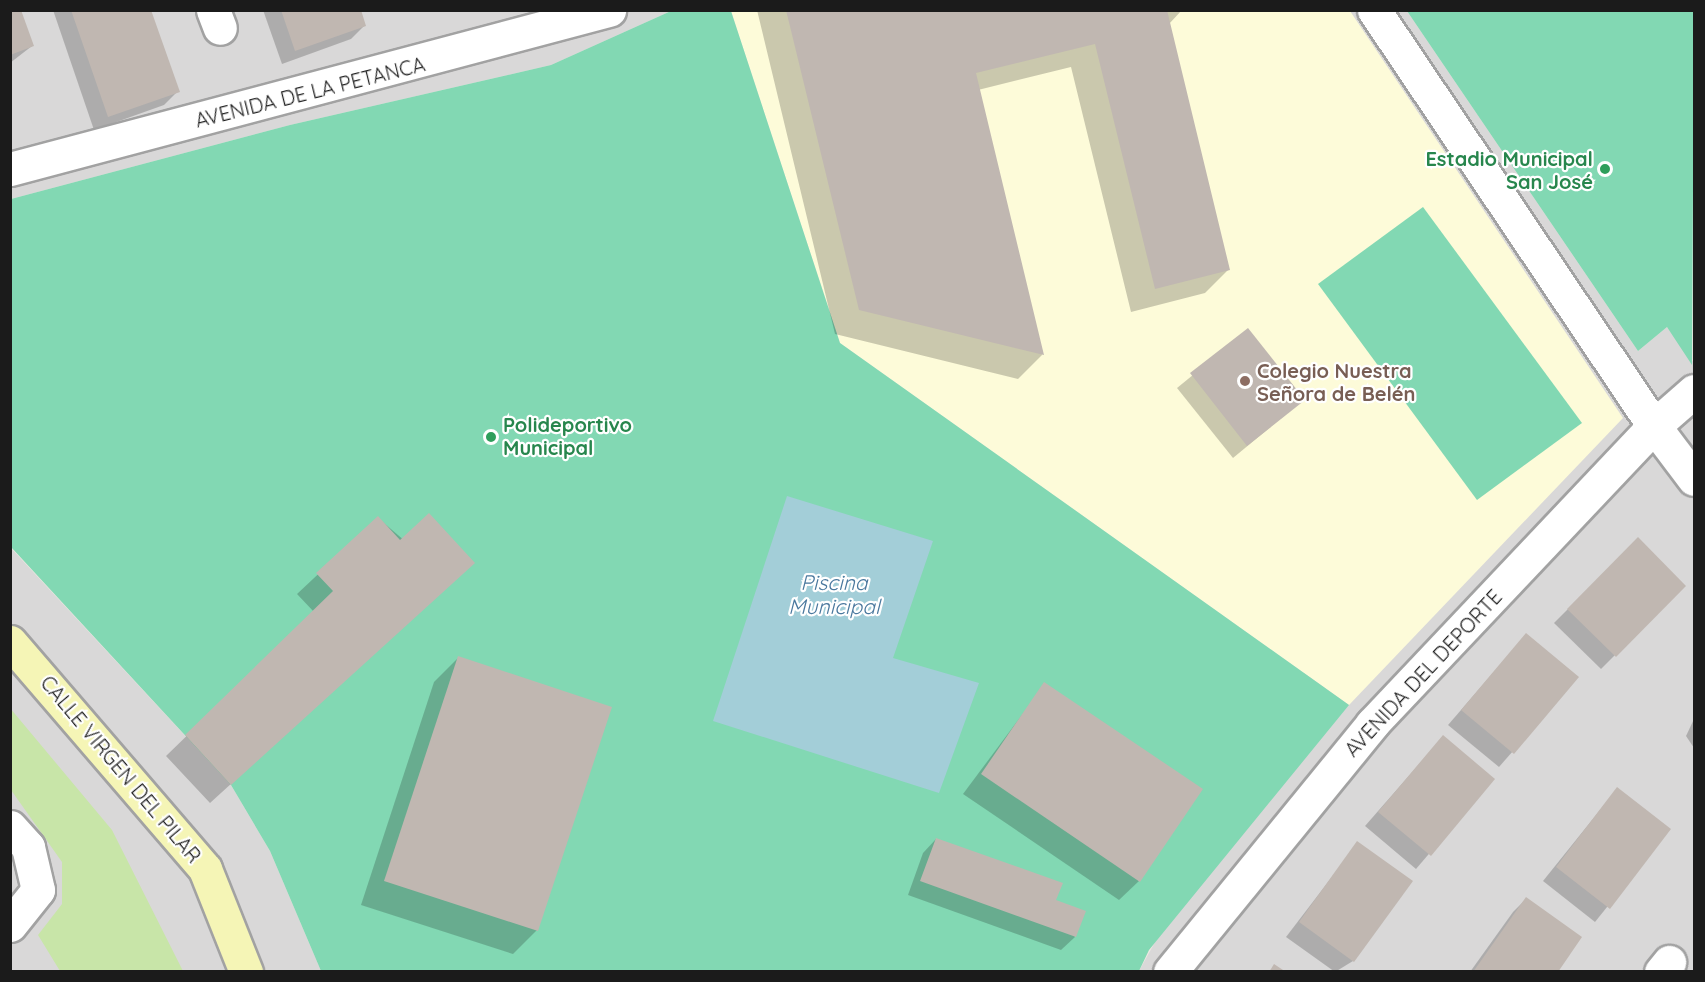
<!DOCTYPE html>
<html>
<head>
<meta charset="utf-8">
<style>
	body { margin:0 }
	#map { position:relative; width:1705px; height:982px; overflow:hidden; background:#ece8e1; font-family:Quicksand,sans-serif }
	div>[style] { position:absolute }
	.residential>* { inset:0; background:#d9d8d8 }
	.education>* { inset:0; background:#fdfbd9 }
	.grass>* { inset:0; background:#c8e5a8 }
	.pitch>* { inset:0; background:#82d8b3 }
	.water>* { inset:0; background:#a3ced8 }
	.shadow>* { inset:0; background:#0003 }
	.building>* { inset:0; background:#c0b7b1 }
	.roads { filter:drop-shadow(2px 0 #a2a2a2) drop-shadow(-2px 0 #a2a2a2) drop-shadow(0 2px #a2a2a2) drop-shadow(0 -2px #a2a2a2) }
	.pedestrian>* { height:33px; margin:-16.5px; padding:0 16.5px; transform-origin:16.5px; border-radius:16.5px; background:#fff }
	.minor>* { height:33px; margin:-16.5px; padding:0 16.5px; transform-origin:16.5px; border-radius:16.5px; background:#fff }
	.secondary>* { height:33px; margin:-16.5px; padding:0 16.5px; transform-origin:16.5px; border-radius:16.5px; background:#f5f5b6 }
	.dots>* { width:16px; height:16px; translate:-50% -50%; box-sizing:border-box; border:3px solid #fff; border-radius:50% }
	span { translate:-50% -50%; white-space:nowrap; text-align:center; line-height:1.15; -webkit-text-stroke:4.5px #fff; paint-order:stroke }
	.street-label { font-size:20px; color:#1b1b1b }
	.leisure-label { font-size:20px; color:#27864d; font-weight:700 }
	.right { translate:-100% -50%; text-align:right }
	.left { translate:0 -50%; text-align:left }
	.education-label { font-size:20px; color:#785e54; font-weight:700 }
	.water-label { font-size:21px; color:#4a789e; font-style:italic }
	.frame { position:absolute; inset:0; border:12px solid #1b1b1b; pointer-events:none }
</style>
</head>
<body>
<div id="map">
	<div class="residential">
		<div style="clip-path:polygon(11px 11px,671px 11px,551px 65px,290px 125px,11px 199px)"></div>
		<div style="clip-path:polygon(731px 11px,1407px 11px,1638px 351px,1667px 327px,1694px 363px,1694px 971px,1139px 971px,1306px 670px)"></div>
		<div style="clip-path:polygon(10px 547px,231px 785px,270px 851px,321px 971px,11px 971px)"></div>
	</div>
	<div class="education">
		<div style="clip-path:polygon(731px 11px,1350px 11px,1623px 418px,1349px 705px,840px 343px)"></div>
	</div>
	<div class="grass">
		<div style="clip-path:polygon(10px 708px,112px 830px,183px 971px,60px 971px,38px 935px,62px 904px,62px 862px,11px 790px)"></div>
	</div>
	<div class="pitch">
		<div style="clip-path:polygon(671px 11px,731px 11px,840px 343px,1349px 705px,1149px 950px,1139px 971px,321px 971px,270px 851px,231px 785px,11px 547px,11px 199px,290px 125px,551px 65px)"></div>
		<div style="clip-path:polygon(1407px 11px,1694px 11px,1692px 365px,1667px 327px,1638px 351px)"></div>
		<div style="clip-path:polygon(1423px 207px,1582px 423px,1477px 500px,1318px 284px)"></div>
	</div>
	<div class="water">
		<div style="clip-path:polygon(787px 496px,933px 541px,893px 658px,979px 683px,939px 793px,713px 721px)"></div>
	</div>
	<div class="shadow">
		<div style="clip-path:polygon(10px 10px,32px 46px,10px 63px)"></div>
		<div style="clip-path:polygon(53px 10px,149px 10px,178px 91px,164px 105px,94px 130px)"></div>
		<div style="clip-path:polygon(263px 10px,359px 10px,365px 25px,351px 39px,282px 64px)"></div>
		<div style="clip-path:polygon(757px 10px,1182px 10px,1169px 24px,1229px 269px,1205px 293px,1131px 312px,1071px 67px,978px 90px,1042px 355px,1018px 379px,835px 334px)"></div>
		<div style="clip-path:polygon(1248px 330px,1303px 400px,1233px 458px,1177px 388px)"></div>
		<div style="clip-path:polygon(378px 518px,453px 582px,210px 803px,166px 756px,314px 612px,297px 594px)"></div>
		<div style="clip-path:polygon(1638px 539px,1684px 586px,1601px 669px,1554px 623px)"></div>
		<div style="clip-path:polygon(1526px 635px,1577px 678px,1499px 767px,1448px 725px)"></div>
		<div style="clip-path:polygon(458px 658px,537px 930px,513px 954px,361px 905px,434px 682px)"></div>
		<div style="clip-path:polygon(1045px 684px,1139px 881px,1119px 900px,963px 794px)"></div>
		<div style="clip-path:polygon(1694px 719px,1694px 748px,1686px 736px)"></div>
		<div style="clip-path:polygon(1443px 737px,1493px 779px,1416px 869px,1365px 826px)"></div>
		<div style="clip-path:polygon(1617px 789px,1669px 830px,1595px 922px,1543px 881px)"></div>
		<div style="clip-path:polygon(936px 839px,1054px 901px,1075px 937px,1061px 950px,908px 895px,923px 853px)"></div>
		<div style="clip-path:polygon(1358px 843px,1353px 961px,1335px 972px,1286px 937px)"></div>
		<div style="clip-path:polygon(1526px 899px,1556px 972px,1470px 972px,1513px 912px)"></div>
	</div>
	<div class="building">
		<div style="clip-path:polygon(10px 10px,21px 10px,34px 46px,10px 55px)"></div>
		<div style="clip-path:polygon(71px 10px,151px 10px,180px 92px,108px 117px)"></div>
		<div style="clip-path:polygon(281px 10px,361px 10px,366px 26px,295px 51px)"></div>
		<div style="clip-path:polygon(786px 10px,1167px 10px,1230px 270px,1155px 289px,1095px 44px,976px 73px,1044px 355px,859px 310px)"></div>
		<div style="clip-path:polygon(1248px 328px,1305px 400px,1247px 446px,1190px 373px)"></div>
		<div style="clip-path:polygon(429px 513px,475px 563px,231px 785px,185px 735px,333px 591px,316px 573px,378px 516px,400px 540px)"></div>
		<div style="clip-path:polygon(1638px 537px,1686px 586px,1616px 657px,1567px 609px)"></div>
		<div style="clip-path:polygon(1526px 633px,1579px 677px,1514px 754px,1461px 710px)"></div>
		<div style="clip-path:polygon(458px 656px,612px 707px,538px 931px,384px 881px)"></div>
		<div style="clip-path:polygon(1044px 682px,1203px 789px,1140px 882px,981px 774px)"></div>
		<div style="clip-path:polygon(1443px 735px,1495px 779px,1431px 856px,1378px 812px)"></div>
		<div style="clip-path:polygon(1617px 787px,1671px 829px,1610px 909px,1556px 867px)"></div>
		<div style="clip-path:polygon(936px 838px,1063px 883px,1056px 900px,1086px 911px,1076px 937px,920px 881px)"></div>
		<div style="clip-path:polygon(1357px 841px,1413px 881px,1354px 962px,1299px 922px)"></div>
		<div style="clip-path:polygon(1526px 897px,1582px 937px,1558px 972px,1473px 972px)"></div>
		<div style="clip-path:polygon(1274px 964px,1286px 972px,1269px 972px)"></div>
	</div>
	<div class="roads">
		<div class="pedestrian">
			<div style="left:1374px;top:10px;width:501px;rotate:56.06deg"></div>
		</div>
		<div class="minor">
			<div style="left:213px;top:10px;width:19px;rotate:69deg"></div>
			<div style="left:10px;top:169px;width:620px;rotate:-14.87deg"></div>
			<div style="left:1654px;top:426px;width:66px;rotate:53deg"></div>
			<div style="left:10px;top:827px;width:27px;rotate:48deg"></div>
			<div style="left:28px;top:847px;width:44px;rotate:76.9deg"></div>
			<div style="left:38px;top:890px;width:45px;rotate:128.7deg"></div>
			<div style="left:1170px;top:972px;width:320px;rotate:-50.8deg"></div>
			<div style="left:1372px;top:724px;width:410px;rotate:-46.6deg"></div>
			<div style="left:1654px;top:426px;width:53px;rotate:-41.2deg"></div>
			<div style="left:1661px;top:972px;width:13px;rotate:-51deg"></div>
		</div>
		<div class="secondary">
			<div style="left:10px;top:642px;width:299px;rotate:49.3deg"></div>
			<div style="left:205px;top:869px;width:111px;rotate:68.3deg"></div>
		</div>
	</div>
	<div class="dots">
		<div style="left:1605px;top:169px;background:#2e9e5b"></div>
		<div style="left:1245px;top:381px;background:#8d6e63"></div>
		<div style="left:491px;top:437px;background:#2e9e5b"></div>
	</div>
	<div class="street-label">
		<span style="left:310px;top:92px;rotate:-14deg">AVENIDA DE LA PETANCA</span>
		<span style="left:1423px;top:673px;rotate:-47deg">AVENIDA DEL DEPORTE</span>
		<span style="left:121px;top:769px;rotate:50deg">CALLE VIRGEN DEL PILAR</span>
	</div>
	<div class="leisure-label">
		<span class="right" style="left:1593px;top:170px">Estadio Municipal<br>San José</span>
		<span class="left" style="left:503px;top:436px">Polideportivo<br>Municipal</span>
	</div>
	<div class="education-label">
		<span class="left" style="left:1257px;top:382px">Colegio Nuestra<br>Señora de Belén</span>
	</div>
	<div class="water-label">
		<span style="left:834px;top:594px">Piscina<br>Municipal</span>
	</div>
	<div class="frame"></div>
</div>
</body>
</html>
